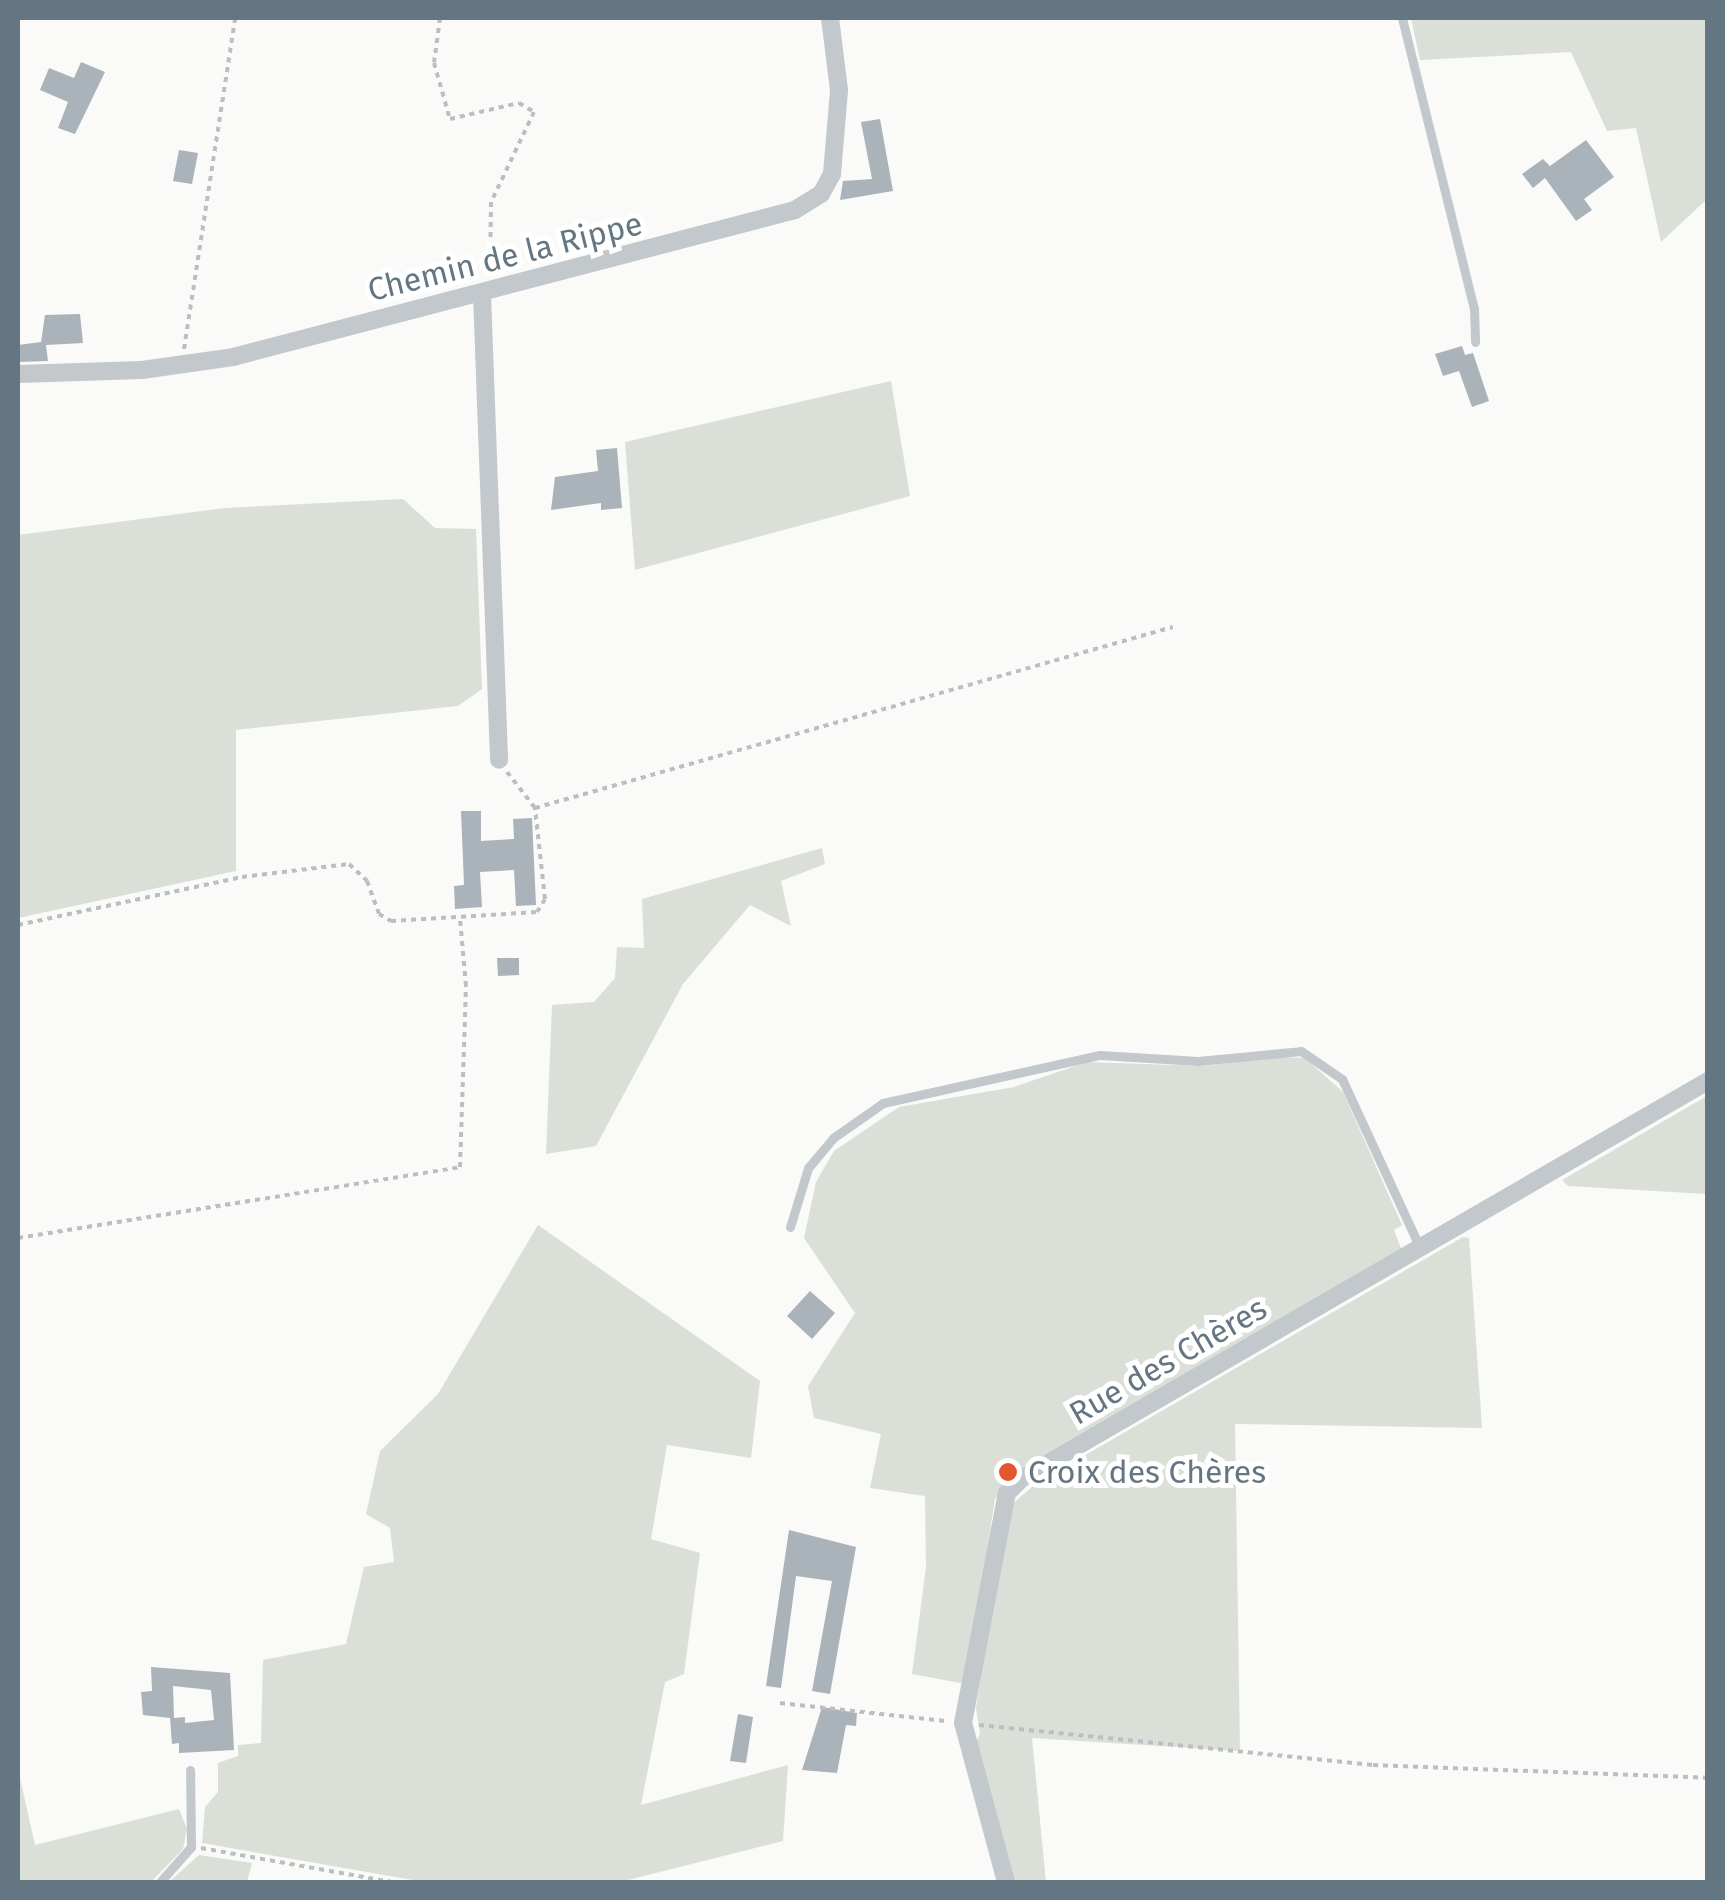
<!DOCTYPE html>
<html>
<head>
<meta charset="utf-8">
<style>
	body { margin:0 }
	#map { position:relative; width:1725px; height:1900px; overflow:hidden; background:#fafaf8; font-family:"Fira Sans",sans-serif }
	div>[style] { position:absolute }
	.green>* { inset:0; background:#dadfd7 }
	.building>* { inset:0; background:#aab3b9 }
	.path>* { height:4px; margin-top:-2px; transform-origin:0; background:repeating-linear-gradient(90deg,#bbbfc2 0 5px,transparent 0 10px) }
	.service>* { height:9px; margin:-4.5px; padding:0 4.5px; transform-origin:4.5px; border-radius:4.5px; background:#c3c8cc }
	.minor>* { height:18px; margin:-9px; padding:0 9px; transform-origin:9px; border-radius:9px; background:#c3c8cc }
	.dots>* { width:28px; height:28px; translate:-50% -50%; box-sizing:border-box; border:5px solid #fff; border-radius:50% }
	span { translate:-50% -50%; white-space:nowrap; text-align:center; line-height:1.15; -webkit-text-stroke:10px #fff; paint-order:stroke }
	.street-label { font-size:32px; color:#657683 }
	.poi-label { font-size:32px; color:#657683 }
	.left { translate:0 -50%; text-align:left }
	.frame { position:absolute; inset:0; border:20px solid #657683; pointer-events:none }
</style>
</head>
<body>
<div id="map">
	<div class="green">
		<div style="clip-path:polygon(1411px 18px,1707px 18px,1707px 199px,1661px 242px,1636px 128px,1607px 131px,1571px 52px,1420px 60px)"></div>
		<div style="clip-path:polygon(891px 381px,910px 496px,635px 570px,625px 442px)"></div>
		<div style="clip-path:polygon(403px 499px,435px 528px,476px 529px,482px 689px,458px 706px,236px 730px,236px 871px,18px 918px,18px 535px,225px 508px)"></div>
		<div style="clip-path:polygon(822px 848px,825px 864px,781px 881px,791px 926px,750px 905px,683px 984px,596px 1146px,546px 1154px,552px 1005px,594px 1002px,615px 978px,617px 947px,644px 948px,642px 899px)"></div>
		<div style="clip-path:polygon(1282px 1057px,1305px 1058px,1343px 1092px,1402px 1225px,1394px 1230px,1402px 1251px,1015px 1471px,995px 1499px,966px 1684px,912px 1674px,926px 1567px,925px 1496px,870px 1488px,881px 1434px,814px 1418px,808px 1386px,855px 1313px,804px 1238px,816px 1182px,834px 1151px,899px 1107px,1014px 1087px,1087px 1062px,1202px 1066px)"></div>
		<div style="clip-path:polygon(1707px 1096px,1707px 1194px,1568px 1186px,1562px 1180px)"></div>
		<div style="clip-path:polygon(538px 1225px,760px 1381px,751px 1458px,667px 1445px,651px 1539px,700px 1553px,684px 1674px,665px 1682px,641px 1805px,788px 1765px,783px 1841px,620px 1882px,424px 1882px,202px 1843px,205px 1807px,218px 1792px,218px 1763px,238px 1756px,238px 1745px,261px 1743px,263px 1660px,346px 1644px,364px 1567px,394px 1562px,390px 1528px,366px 1514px,380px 1451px,438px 1394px)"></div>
		<div style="clip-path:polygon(1463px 1237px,1469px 1238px,1482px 1428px,1235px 1424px,1240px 1751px,1032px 1738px,1046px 1882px,1010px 1882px,972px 1749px,980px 1734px,976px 1708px,1006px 1509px,1037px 1483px)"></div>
		<div style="clip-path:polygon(18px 1769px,35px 1845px,179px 1809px,187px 1829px,183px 1849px,151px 1882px,18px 1882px)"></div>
		<div style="clip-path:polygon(199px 1855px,252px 1863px,247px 1882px,169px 1882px)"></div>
	</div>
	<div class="building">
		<div style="clip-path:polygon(81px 62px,105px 72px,75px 134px,58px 128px,68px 102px,40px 90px,49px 68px,74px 78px)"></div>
		<div style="clip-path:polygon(880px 119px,893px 191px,840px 200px,843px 181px,872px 179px,861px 122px)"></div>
		<div style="clip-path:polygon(1586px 140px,1614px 177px,1584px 199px,1592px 210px,1576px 221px,1545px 178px,1533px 188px,1522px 174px,1543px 159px,1550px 166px)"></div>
		<div style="clip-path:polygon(179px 150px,198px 153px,192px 184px,173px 181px)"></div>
		<div style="clip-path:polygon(80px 314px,83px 343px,46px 345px,48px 361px,18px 362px,18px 345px,41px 342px,45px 315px)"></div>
		<div style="clip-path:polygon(1462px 346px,1465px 355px,1473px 353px,1489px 401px,1472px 407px,1459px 371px,1443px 376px,1435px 354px)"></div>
		<div style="clip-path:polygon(617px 448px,622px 508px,601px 510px,601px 503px,551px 510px,555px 477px,598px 471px,596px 450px)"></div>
		<div style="clip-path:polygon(461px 811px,481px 811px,481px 841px,514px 839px,513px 819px,532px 818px,536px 905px,516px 906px,514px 870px,480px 872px,482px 907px,455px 909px,454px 886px,464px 885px)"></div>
		<div style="clip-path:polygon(497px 958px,519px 958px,519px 975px,498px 976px)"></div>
		<div style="clip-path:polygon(810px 1291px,835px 1313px,812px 1339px,787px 1316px)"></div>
		<div style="clip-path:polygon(789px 1530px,856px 1547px,830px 1694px,812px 1691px,832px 1581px,796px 1576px,781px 1688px,766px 1686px)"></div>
		<div style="clip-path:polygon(evenodd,151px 1667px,230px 1673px,234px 1750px,179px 1753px,179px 1743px,172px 1744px,170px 1718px,143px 1715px,141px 1692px,152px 1691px,151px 1667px,173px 1686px,211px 1690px,214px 1720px,185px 1723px,185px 1717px,174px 1718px,173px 1686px)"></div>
		<div style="clip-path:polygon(822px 1707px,857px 1713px,856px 1726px,846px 1725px,837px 1773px,802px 1770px)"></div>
		<div style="clip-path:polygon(738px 1714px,753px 1717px,746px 1763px,730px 1761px)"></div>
	</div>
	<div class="path">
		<div style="left:440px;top:18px;width:45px;rotate:97.6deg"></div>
		<div style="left:434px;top:63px;width:58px;rotate:74.1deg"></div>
		<div style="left:450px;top:119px;width:71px;rotate:-13.1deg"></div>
		<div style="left:519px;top:103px;width:17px;rotate:31deg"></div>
		<div style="left:534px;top:112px;width:100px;rotate:115.5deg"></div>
		<div style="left:491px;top:202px;width:70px;rotate:90.8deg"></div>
		<div style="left:184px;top:349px;width:335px;rotate:-81.2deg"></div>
		<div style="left:507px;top:772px;width:46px;rotate:52.1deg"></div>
		<div style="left:535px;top:808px;width:663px;rotate:-15.84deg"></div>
		<div style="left:18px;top:925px;width:229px;rotate:-12.1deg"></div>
		<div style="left:242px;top:877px;width:108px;rotate:-6.9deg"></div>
		<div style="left:349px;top:864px;width:25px;rotate:43deg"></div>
		<div style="left:367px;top:881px;width:35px;rotate:70deg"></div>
		<div style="left:379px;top:914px;width:14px;rotate:30deg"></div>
		<div style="left:391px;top:921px;width:146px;rotate:-3.5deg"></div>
		<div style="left:537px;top:912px;width:15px;rotate:-58deg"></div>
		<div style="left:545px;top:899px;width:92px;rotate:-96.3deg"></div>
		<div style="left:18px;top:1238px;width:448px;rotate:-9.1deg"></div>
		<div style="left:460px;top:1167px;width:181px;rotate:-88.1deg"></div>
		<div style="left:466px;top:986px;width:67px;rotate:-95.1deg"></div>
		<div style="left:780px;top:1703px;width:166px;rotate:6.2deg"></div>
		<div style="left:979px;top:1725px;width:396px;rotate:5.8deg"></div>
		<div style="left:1373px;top:1765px;width:335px;rotate:2.2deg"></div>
		<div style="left:201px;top:1848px;width:194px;rotate:10.1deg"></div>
	</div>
	<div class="service">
		<div style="left:1402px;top:18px;width:300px;rotate:76.1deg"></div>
		<div style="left:1474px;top:309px;width:33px;rotate:88deg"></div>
		<div style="left:790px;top:1227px;width:62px;rotate:-73deg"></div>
		<div style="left:808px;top:1168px;width:39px;rotate:-50deg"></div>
		<div style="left:833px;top:1138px;width:61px;rotate:-35deg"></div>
		<div style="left:883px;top:1103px;width:222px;rotate:-12.5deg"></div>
		<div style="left:1100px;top:1055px;width:98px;rotate:3.5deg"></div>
		<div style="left:1198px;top:1061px;width:103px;rotate:-5.5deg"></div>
		<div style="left:1301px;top:1051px;width:50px;rotate:34.3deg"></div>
		<div style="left:1342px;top:1079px;width:186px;rotate:65.2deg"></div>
		<div style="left:160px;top:1882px;width:47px;rotate:-48.5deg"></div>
		<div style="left:191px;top:1847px;width:77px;rotate:-90.7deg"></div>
	</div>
	<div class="minor">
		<div style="left:482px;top:294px;width:466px;rotate:87.9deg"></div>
		<div style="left:18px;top:374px;width:124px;rotate:-1.8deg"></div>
		<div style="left:142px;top:370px;width:92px;rotate:-8.1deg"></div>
		<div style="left:233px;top:357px;width:581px;rotate:-14.66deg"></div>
		<div style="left:795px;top:210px;width:31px;rotate:-32deg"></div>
		<div style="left:821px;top:194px;width:23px;rotate:-61deg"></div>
		<div style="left:832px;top:174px;width:84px;rotate:-85.2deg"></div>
		<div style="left:839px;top:90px;width:73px;rotate:-97.1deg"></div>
		<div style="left:1006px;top:1882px;width:165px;rotate:-105.1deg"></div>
		<div style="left:963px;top:1723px;width:234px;rotate:-79.2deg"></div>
		<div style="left:1007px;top:1493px;width:21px;rotate:-45deg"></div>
		<div style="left:1022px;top:1478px;width:793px;rotate:-30.06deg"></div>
	</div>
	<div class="dots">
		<div style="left:1008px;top:1472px;background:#e4572e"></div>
	</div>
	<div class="street-label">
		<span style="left:505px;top:257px;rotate:-14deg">Chemin de la Rippe</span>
		<span style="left:1168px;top:1361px;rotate:-30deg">Rue des Chères</span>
	</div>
	<div class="poi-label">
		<span class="left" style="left:1028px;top:1472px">Croix des Chères</span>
	</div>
	<div class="frame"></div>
</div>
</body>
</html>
